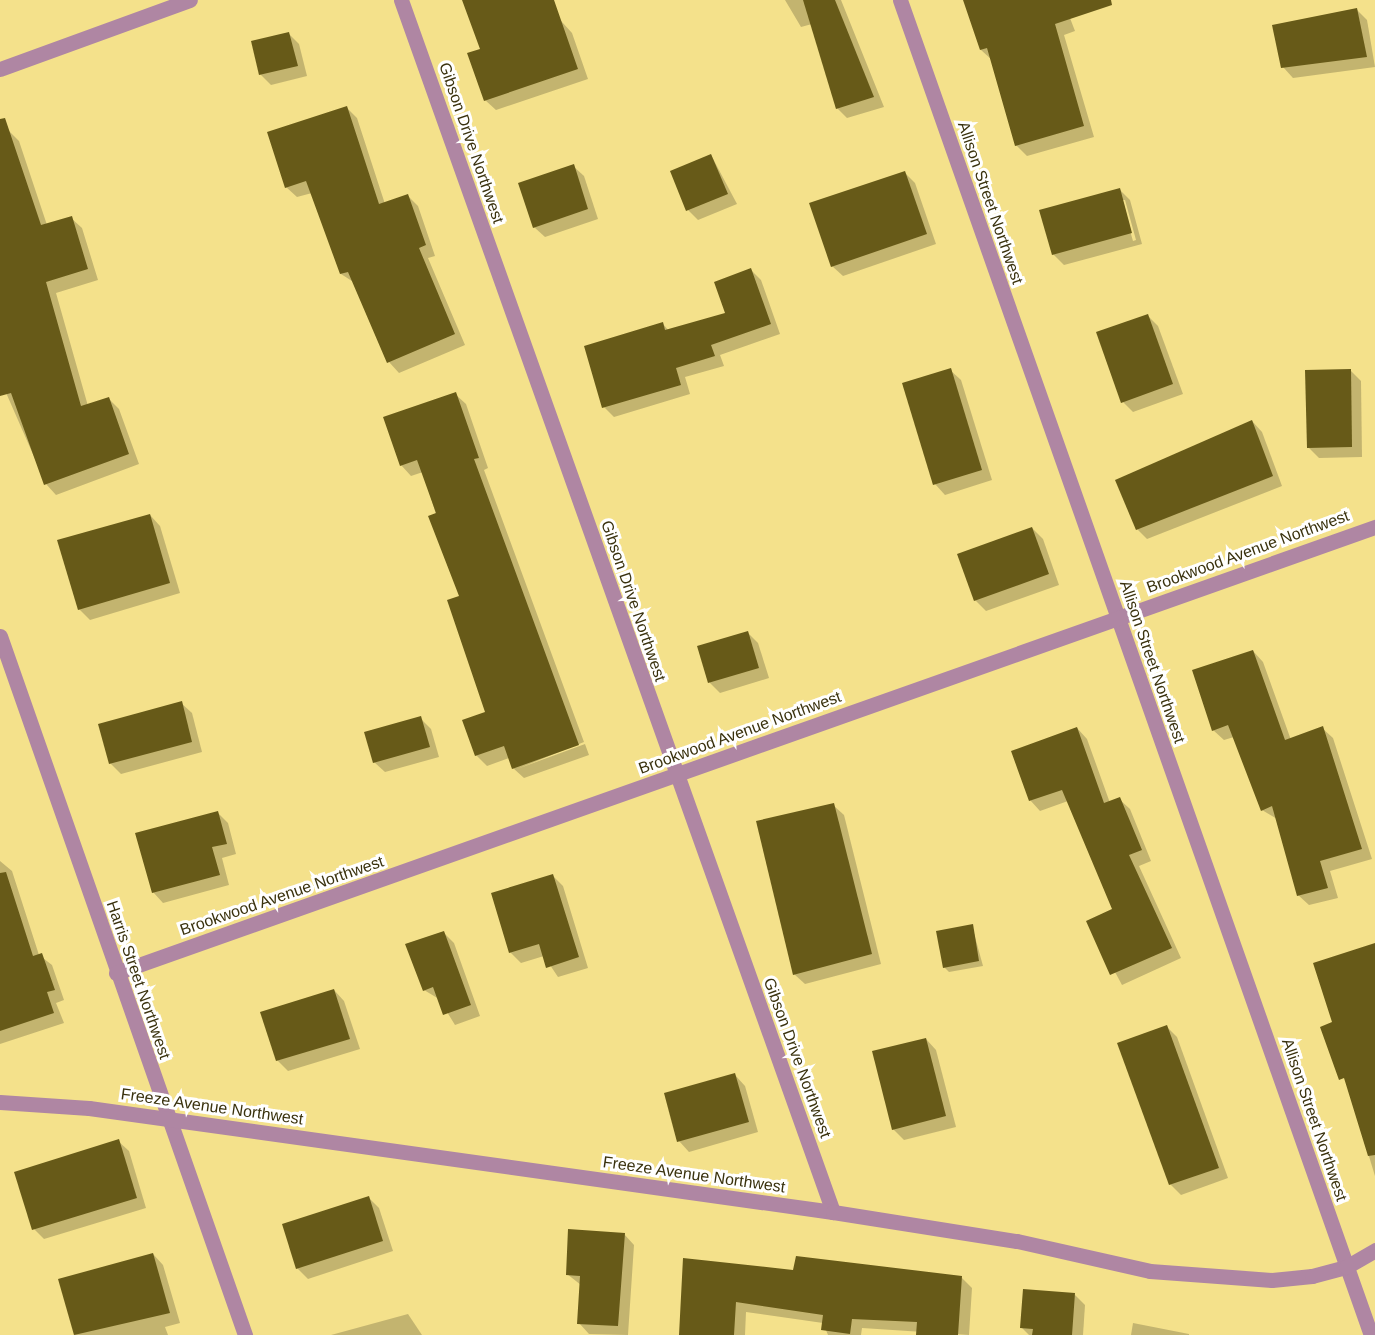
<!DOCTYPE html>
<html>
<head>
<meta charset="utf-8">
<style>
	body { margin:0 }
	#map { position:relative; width:1375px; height:1335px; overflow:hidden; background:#f4e18b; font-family:Arial,sans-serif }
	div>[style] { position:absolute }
	.shadow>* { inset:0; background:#0003 }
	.building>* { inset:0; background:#675a18 }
	.minor>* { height:15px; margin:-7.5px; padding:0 7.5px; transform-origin:7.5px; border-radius:7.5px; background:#af86a3 }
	span { translate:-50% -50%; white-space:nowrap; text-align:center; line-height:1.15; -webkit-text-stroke:6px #fff; paint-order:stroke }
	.street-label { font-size:16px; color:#3a320e }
</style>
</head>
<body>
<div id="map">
	<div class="shadow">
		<div style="clip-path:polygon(463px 0,542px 0,572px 33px,588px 79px,496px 110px,485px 100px,482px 50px)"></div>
		<div style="clip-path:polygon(785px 0,841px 0,884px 107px,847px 118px,837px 108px,812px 24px,801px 27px)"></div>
		<div style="clip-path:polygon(977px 0,1063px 0,1075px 31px,1064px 35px,1094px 137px,1027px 156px,1016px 145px,992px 60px,981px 50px,966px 4px)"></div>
		<div style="clip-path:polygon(1357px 10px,1367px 20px,1375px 67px,1293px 78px,1283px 67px)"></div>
		<div style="clip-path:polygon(289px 34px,299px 44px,307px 76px,271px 85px,260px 74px)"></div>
		<div style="clip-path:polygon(347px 108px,357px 118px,385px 204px,408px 196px,418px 206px,435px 256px,428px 258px,465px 345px,399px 373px,389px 362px,355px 283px,341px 274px,312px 193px,297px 197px,286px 187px)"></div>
		<div style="clip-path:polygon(9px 131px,19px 141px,47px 225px,71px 218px,82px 228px,98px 280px,56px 293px,88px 406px,108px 398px,119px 409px,139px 464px,56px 495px,46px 484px,0 379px,0 134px)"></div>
		<div style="clip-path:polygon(711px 155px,737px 204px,698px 220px,688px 210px)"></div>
		<div style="clip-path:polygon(573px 166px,584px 176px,598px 219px,545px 237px,534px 227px)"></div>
		<div style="clip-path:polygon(905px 173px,915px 183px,936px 244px,843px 276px,832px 266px)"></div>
		<div style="clip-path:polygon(evenodd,1119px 189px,1130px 200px,1142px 244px,1064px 265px,1053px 254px,1119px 189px,1121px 200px,1125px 200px,1136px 240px,1133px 241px,1121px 200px)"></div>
		<div style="clip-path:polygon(751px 270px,761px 280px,780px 334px,720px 355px,724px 366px,685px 377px,690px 394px,614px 417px,604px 407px,663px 324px,669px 331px,727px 314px)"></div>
		<div style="clip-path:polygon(1147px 315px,1158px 326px,1183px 394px,1133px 412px,1123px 402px)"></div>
		<div style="clip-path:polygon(950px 370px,961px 380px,992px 480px,945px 495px,935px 484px)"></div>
		<div style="clip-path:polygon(1350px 370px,1361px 381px,1362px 457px,1319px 458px,1309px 448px)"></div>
		<div style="clip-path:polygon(455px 394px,466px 404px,488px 468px,484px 470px,584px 742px,517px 769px,585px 744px,589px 755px,524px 778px,513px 768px,509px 758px,487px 766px,476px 755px,487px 712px,461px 596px,423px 472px,411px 476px,401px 465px)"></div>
		<div style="clip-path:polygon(1252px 421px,1262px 432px,1282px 486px,1147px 539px,1137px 529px)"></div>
		<div style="clip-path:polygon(150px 515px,160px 526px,180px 593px,90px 620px,79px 609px)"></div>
		<div style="clip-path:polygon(1032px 528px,1043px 539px,1059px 585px,986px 611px,975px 600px)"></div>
		<div style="clip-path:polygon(748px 633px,758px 643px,769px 678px,720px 693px,710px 683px,699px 647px)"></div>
		<div style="clip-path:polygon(1253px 651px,1263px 662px,1291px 740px,1322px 728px,1333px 738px,1372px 859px,1330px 871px,1338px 898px,1309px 905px,1298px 895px,1277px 819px,1262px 810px,1234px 737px,1224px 740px,1213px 730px)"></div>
		<div style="clip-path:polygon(181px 703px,192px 713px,202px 752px,121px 774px,110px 763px)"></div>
		<div style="clip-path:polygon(420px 718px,431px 729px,439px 757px,385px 772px,374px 762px)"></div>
		<div style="clip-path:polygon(1077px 728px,1087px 739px,1110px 803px,1119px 799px,1130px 809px,1151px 861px,1139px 866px,1181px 958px,1122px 985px,1088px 922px,1114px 910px,1068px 801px,1040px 811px,1030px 800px)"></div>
		<div style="clip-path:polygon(833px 805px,844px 815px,881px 964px,805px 984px,794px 974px)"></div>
		<div style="clip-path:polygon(217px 812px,228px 823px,236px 854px,222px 858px,229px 885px,163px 903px,153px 892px)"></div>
		<div style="clip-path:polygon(0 861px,12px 871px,39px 955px,52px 965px,64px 1000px,56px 1003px,64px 1023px,0 1044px)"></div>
		<div style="clip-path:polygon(552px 875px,563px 886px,588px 968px,558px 977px,544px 956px,521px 963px,510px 952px)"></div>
		<div style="clip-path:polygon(972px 926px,983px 966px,949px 972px,944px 967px)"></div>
		<div style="clip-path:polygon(443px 932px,454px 943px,480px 1016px,455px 1025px,439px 999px,424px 990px)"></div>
		<div style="clip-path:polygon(334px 990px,344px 1001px,360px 1049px,288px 1071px,277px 1060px)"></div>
		<div style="clip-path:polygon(1167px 1027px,1177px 1037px,1228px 1178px,1181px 1195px,1170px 1184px)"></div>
		<div style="clip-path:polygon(926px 1039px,936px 1050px,956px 1127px,904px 1140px,893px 1129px)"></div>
		<div style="clip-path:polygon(735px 1075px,745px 1086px,758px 1132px,689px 1152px,679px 1141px)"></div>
		<div style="clip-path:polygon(1375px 1123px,1375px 1176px,1360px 1127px)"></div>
		<div style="clip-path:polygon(118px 1141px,129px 1151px,146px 1208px,44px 1239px,34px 1229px)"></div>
		<div style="clip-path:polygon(369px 1198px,379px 1208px,393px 1251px,308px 1279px,297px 1268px)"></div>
		<div style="clip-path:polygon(624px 1234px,634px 1245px,628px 1335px,589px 1334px,579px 1323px,581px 1285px,567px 1274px)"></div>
		<div style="clip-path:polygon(153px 1254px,163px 1265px,180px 1323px,165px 1327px,168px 1335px,75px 1335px,60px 1280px)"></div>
		<div style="clip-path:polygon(684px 1259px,795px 1272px,961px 1277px,972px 1288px,969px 1335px,862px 1328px,861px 1335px,828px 1335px,823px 1323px,746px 1312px,745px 1335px,680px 1335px)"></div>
		<div style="clip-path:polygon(1075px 1295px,1085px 1305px,1083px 1335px,1029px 1335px,1022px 1328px)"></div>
		<div style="clip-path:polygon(408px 1314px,422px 1335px,331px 1335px)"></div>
		<div style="clip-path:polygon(1133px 1323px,1189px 1334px,1189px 1335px,1131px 1335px)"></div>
	</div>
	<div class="building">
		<div style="clip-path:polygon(462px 0,554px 0,578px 69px,484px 101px,467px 53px,480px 49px)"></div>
		<div style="clip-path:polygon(803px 0,835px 0,874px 97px,836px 109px)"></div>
		<div style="clip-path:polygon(963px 0,1111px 0,1112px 5px,1055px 24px,1084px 126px,1015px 146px,987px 48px,980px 50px)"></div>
		<div style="clip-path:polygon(1357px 8px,1367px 57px,1281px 68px,1272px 25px)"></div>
		<div style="clip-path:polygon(289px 32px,298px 66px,259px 75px,251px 41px)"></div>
		<div style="clip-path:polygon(347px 106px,379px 204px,408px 194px,426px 245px,419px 248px,455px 334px,387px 363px,348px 272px,340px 274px,306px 181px,285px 188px,267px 132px)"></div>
		<div style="clip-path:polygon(5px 118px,41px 225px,72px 216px,88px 269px,46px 282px,81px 406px,109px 397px,129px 454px,44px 485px,11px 393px,0 396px,0 119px)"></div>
		<div style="clip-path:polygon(711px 154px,728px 194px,686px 211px,670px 171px)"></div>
		<div style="clip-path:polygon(574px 164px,588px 209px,533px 228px,518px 183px)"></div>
		<div style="clip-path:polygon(905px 171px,927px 234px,831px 267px,809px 203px)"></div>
		<div style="clip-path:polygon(1120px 188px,1132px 233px,1052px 255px,1039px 210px)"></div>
		<div style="clip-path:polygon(751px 268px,771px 324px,711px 345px,715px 356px,676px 368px,681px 385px,602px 408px,584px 346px,663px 322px,665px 330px,725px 313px,714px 282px)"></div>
		<div style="clip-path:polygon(1148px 314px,1173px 384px,1121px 403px,1096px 332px)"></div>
		<div style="clip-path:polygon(951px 368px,982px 470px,933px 485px,902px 383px)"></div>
		<div style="clip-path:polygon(1351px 369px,1352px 447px,1307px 448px,1305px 370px)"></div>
		<div style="clip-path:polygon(456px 392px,479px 458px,474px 459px,579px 745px,512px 769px,504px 746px,475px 756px,462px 720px,485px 712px,447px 600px,459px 596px,428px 516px,436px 513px,417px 460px,400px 466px,383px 417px)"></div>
		<div style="clip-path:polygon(1252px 420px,1273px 476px,1136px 530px,1115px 480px)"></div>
		<div style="clip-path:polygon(150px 514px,170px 583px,78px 610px,57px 540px)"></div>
		<div style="clip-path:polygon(1032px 527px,1049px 574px,974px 601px,957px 554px)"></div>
		<div style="clip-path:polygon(748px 631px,759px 668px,708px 683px,697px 646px)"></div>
		<div style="clip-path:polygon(1253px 650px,1285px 740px,1323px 726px,1362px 849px,1320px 861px,1328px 888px,1297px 896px,1272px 806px,1261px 811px,1228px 725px,1212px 731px,1192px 670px)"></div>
		<div style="clip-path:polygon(182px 701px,192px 742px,109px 764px,98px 724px)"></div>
		<div style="clip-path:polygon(421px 716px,430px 747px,373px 763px,364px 732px)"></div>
		<div style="clip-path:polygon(1077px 727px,1104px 803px,1120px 797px,1142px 850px,1129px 855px,1172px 948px,1110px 975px,1086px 921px,1112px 909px,1062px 790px,1029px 801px,1011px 751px)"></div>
		<div style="clip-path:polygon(834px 803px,872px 954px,793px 975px,756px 821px)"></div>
		<div style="clip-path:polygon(218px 811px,227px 844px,212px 847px,220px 875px,152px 893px,135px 833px)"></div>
		<div style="clip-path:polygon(6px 872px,33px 956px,42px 953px,55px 990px,47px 992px,54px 1013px,0 1031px,0 873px)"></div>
		<div style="clip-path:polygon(553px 874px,579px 957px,546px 968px,539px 944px,509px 953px,491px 893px)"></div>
		<div style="clip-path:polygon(973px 924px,979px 961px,943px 968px,936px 931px)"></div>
		<div style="clip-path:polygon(444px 931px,471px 1005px,443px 1015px,433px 987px,423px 991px,405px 944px)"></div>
		<div style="clip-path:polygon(1375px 943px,1375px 1155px,1368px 1156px,1344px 1078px,1339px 1080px,1320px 1027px,1332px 1022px,1313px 963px)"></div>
		<div style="clip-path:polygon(334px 989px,350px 1039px,276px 1061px,260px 1012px)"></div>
		<div style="clip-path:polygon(1167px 1025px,1219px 1168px,1169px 1185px,1117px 1043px)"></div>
		<div style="clip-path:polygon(926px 1038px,946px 1116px,892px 1130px,872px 1051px)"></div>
		<div style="clip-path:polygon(735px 1073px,749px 1122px,677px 1142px,664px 1093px)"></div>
		<div style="clip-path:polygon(119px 1139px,137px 1198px,32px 1230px,14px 1172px)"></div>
		<div style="clip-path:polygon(369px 1196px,383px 1241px,296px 1269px,282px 1224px)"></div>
		<div style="clip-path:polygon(568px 1229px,625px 1233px,618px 1326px,577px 1324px,580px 1276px,566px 1275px)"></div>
		<div style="clip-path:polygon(153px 1253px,170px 1313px,74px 1335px,58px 1279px)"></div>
		<div style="clip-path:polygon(796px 1256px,962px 1276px,958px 1335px,916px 1335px,917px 1322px,852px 1319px,850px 1334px,821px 1330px,823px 1315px,736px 1302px,734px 1335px,679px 1335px,683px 1258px,793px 1270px)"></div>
		<div style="clip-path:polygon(1023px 1289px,1075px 1293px,1072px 1335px,1032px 1335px,1033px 1329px,1020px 1328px)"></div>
	</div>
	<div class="minor">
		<div style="left:401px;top:0;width:1287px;rotate:70.38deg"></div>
		<div style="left:900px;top:0;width:1416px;rotate:70.57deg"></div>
		<div style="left:0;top:69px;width:202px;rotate:-20deg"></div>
		<div style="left:0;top:636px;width:741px;rotate:70.68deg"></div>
		<div style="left:116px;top:973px;width:1336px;rotate:-19.51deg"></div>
		<div style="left:0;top:1102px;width:89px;rotate:3.9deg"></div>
		<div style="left:89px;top:1108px;width:751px;rotate:7.96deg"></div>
		<div style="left:833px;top:1212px;width:186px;rotate:9deg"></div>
		<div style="left:1017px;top:1241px;width:136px;rotate:12.7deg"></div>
		<div style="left:1150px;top:1271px;width:122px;rotate:4.2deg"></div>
		<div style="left:1272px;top:1280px;width:40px;rotate:-5.7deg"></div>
		<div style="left:1312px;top:1276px;width:35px;rotate:-15deg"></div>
		<div style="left:1346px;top:1267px;width:34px;rotate:-30deg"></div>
	</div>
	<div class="street-label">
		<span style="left:471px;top:143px;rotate:71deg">Gibson Drive Northwest</span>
		<span style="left:990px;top:203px;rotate:71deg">Allison Street Northwest</span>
		<span style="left:1248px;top:552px;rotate:-20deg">Brookwood Avenue Northwest</span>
		<span style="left:633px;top:601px;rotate:71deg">Gibson Drive Northwest</span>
		<span style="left:1152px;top:662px;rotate:71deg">Allison Street Northwest</span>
		<span style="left:740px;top:733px;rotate:-20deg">Brookwood Avenue Northwest</span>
		<span style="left:282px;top:896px;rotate:-19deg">Brookwood Avenue Northwest</span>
		<span style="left:138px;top:980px;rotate:71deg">Harris Street Northwest</span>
		<span style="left:797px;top:1058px;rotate:70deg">Gibson Drive Northwest</span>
		<span style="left:212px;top:1107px;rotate:8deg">Freeze Avenue Northwest</span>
		<span style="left:1314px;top:1120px;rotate:71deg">Allison Street Northwest</span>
		<span style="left:694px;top:1175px;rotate:8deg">Freeze Avenue Northwest</span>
	</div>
</div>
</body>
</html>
